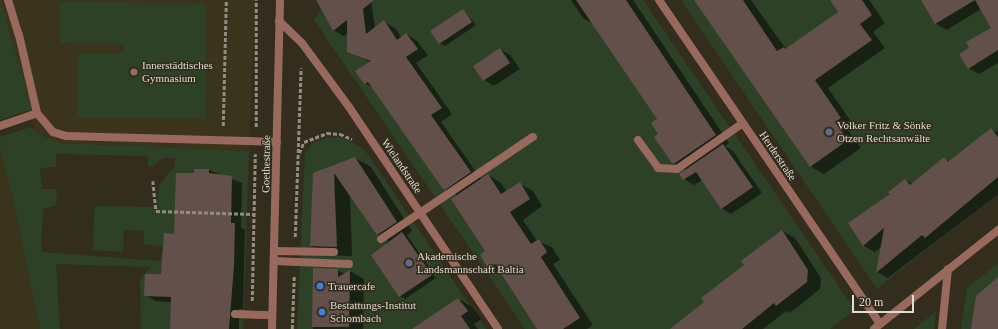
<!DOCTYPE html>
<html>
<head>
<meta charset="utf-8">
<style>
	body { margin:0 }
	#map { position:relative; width:998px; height:329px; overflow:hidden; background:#332d1e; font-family:Georgia,serif }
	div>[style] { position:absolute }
	.built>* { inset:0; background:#3b341d }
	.green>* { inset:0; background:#2d4126 }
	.shadow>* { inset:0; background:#0007 }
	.building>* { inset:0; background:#63504a }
	.path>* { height:2.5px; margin-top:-1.25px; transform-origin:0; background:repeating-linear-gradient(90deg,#908c80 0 4px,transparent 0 6px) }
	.service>* { height:8px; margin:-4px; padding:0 4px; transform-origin:4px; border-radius:4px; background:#99695d }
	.minor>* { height:8px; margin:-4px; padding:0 4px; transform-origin:4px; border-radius:4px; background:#99695d }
	.tertiary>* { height:8px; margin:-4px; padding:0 4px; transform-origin:4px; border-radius:4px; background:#99695d }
	.dots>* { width:11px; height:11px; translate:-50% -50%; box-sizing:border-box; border:2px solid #332d1e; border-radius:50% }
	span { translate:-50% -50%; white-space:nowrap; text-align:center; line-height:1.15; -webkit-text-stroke:3px #332d1e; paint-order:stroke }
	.poi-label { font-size:11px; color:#dfdcd2 }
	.left { translate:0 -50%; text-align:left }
	.street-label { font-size:11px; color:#dfdcd2 }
	.scale { position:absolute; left:852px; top:295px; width:62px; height:18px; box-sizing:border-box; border:2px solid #dfdcd2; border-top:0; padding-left:5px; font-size:12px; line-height:14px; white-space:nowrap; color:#dfdcd2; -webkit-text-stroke:3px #332d1e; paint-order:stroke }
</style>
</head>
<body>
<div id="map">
	<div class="built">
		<div style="clip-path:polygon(0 0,255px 0,249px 151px,59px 143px,35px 131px,0 27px)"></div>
		<div style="clip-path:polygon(0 148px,13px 198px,40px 329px,0 329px)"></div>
	</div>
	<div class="green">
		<div style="clip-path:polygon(0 0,32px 109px,0 120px)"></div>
		<div style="clip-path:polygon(361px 0,643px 0,855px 310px,830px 329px,525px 329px,314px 20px,321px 10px,333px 31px,362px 9px)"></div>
		<div style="clip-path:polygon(681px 0,998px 0,998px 193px,877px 289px)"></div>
		<div style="clip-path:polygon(60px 2px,206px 4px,205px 119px,77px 117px,78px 53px,124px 53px,124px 44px,60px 43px)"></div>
		<div style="clip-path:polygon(evenodd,31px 127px,35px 132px,59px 143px,249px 151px,243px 329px,141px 329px,140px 278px,151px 267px,56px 264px,60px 329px,40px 329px,13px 198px,0 148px,0 137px,31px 127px,56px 154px,148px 156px,148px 166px,153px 166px,163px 158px,175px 158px,175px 166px,159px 185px,157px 207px,96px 206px,94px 211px,93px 250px,123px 252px,124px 230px,144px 231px,144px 244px,163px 247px,160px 261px,41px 252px,43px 209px,56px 205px,57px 189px,42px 189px,40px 168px,56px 167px,56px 154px)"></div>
		<div style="clip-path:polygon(341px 137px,364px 149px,486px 329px,297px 329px,305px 152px,314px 142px,326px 138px)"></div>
		<div style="clip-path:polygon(998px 263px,998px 329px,961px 329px,967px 288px)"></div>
		<div style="clip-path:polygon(936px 311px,934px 329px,914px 329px)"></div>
	</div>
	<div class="shadow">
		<div style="clip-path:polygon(319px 0,371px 0,375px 28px,384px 22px,395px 28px,402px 38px,406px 34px,417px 41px,428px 55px,416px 63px,452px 114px,441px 122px,481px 179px,488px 175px,501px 183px,507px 192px,520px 184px,533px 191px,542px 206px,523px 220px,537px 241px,552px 247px,560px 260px,553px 264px,593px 325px,587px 329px,539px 329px,503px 275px,489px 268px,481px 255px,487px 251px,460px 197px,443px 188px,375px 89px,365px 83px,357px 72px,371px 62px,348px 51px,348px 33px,344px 36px,333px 30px)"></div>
		<div style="clip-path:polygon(571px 0,633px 0,729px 143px,725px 146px,733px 151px,762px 193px,731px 214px,721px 208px,702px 180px,694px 185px,684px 179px,686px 170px,672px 162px,660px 134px,658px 120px,594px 24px,583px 18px)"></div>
		<div style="clip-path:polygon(696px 0,751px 0,786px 49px,840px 12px,834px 0,869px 0,885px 23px,873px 32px,885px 48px,828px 88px,854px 126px,848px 130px,861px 148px,824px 174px,810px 166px)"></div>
		<div style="clip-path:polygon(927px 0,998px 0,998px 63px,979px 74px,968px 68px,971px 48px,992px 28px,981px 9px,947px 30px,936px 24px,923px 2px)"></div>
		<div style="clip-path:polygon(463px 10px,476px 25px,445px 46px,440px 43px)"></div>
		<div style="clip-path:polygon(500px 49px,510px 55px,520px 69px,494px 86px,484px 80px,475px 66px)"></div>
		<div style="clip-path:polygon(991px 129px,996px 132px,998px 130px,998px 194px,888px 278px,877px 272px,882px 246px,875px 252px,864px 246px,849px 223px,891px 194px,905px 180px,913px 184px,944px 158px,950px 162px)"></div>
		<div style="clip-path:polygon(355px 158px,371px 167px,412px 231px,407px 235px,436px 278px,405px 299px,400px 296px,372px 255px,389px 241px,378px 235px,350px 195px,352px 256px,327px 255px,311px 246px,314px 173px)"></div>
		<div style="clip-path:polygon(195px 170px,209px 170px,242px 183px,241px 227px,245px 230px,243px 309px,239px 309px,239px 329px,172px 329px,172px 302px,155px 301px,145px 295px,162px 275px)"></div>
		<div style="clip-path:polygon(782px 231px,795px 238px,821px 278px,820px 289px,790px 313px,786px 311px,763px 329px,672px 329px,705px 302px)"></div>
		<div style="clip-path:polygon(314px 269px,337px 270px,345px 274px,350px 271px,364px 279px,363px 329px,313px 329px)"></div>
		<div style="clip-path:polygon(459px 299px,472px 307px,481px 319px,474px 324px,478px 329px,415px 329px)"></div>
	</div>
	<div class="building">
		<div style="clip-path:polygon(316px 0,374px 0,363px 9px,366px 34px,384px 20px,397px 40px,406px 33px,418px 49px,406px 57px,442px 108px,431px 115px,471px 172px,445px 190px,443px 189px,368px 82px,364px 84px,355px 71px,371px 61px,347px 52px,347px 20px,333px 31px)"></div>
		<div style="clip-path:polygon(576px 0,626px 0,716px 135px,675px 163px,672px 163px,654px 137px,658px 134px,651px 123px,657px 119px)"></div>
		<div style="clip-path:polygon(694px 0,743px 0,777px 51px,784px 47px,785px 49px,838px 12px,830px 0,862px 0,872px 15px,860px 24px,872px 40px,815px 80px,841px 118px,835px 122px,848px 140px,810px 167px)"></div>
		<div style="clip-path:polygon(921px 0,998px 0,998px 50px,968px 69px,959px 54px,969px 48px,966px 42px,991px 28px,975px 0,935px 24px)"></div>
		<div style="clip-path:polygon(463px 9px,472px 22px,439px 44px,430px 31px)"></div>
		<div style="clip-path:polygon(500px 48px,510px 63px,483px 81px,473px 66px)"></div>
		<div style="clip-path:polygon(991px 128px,998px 137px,998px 177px,925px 238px,922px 235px,876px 273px,884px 228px,863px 246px,848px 223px,890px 194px,888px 192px,905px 179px,910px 185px,944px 157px,948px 162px)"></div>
		<div style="clip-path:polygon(723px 144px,753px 187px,721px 209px,696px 172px,683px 180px,679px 174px)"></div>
		<div style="clip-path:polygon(355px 157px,397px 222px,377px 235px,334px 173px,337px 247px,310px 246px,313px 173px)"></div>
		<div style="clip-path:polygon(194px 169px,209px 169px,209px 173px,232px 176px,231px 223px,235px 223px,234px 266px,229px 329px,170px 329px,171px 297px,144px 296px,145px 274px,161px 274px,164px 233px,174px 234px,176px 173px,194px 173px)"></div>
		<div style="clip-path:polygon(488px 174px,501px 194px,520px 182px,530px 199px,510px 212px,531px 244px,539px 239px,547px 252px,541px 257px,580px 318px,563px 329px,537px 329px,495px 264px,488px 268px,480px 255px,485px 251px,451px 199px)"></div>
		<div style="clip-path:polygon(782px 230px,808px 270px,807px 282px,776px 306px,774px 303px,742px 329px,670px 329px,704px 302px,701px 298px,744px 265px,741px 261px)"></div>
		<div style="clip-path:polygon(402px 232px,432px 275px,399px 297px,371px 255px)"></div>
		<div style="clip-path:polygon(313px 268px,338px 269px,338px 277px,350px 270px,349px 327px,312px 327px)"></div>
		<div style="clip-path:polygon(998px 277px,998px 329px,971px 329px,976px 296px)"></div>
		<div style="clip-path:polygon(458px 298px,468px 311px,461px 316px,470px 329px,412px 329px)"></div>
	</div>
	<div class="path">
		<div style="left:223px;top:126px;width:126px;rotate:-88.6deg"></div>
		<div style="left:256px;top:127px;width:127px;rotate:-90deg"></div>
		<div style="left:299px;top:153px;width:12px;rotate:-66deg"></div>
		<div style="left:304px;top:142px;width:25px;rotate:-21deg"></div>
		<div style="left:327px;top:133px;width:13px;rotate:4deg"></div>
		<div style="left:340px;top:134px;width:13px;rotate:23deg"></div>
		<div style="left:153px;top:181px;width:30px;rotate:84deg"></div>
		<div style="left:156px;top:211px;width:97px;rotate:1.8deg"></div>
		<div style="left:295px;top:237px;width:169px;rotate:-88deg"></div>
		<div style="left:252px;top:301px;width:147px;rotate:-88.8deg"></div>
		<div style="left:292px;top:329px;width:53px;rotate:-87.8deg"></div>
	</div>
	<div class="service">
		<div style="left:8px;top:0;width:37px;rotate:73deg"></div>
		<div style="left:19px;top:35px;width:80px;rotate:77deg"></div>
		<div style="left:37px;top:113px;width:25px;rotate:50deg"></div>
		<div style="left:53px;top:132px;width:14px;rotate:17deg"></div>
		<div style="left:66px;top:136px;width:211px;rotate:1.6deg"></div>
		<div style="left:0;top:126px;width:39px;rotate:-19deg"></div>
		<div style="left:638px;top:140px;width:34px;rotate:54deg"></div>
		<div style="left:658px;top:168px;width:19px;rotate:3deg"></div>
		<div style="left:677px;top:169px;width:80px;rotate:-34.9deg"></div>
		<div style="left:381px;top:239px;width:183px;rotate:-33.9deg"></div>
		<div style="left:274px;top:251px;width:60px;rotate:1deg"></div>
		<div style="left:274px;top:261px;width:75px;rotate:2.3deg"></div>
		<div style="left:235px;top:314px;width:37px;rotate:2deg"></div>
	</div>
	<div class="minor">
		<div style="left:659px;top:0;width:392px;rotate:55.7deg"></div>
		<div style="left:279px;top:21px;width:32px;rotate:44deg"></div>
		<div style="left:302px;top:43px;width:79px;rotate:53.7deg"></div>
		<div style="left:349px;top:107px;width:267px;rotate:56.1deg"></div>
		<div style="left:874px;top:329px;width:159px;rotate:-38.6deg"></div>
		<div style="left:942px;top:329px;width:60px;rotate:-84.3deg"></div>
	</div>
	<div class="tertiary">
		<div style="left:272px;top:329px;width:329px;rotate:-88.6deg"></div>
	</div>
	<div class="dots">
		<div style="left:134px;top:72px;background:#8d6e63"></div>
		<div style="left:829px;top:132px;background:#5c6f8a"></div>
		<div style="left:409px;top:263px;background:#5c6f8a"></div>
		<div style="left:320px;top:286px;background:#3f7fe0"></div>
		<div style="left:322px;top:312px;background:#3f7fe0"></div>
	</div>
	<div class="poi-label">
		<span class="left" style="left:142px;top:72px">Innerstädtisches<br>Gymnasium</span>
		<span class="left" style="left:837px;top:132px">Volker Fritz &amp; Sönke<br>Otzen Rechtsanwälte</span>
		<span class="left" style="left:417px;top:263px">Akademische<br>Landsmannschaft Baltia</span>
		<span class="left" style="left:328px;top:286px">Trauercafe</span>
		<span class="left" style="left:330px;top:312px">Bestattungs-Institut<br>Schombach</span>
	</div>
	<div class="street-label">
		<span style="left:778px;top:156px;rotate:56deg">Herderstraße</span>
		<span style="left:266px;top:164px;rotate:-89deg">Goethestraße</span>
		<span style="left:402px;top:166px;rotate:56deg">Wielandstraße</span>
	</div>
	<div class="scale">20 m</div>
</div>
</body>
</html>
